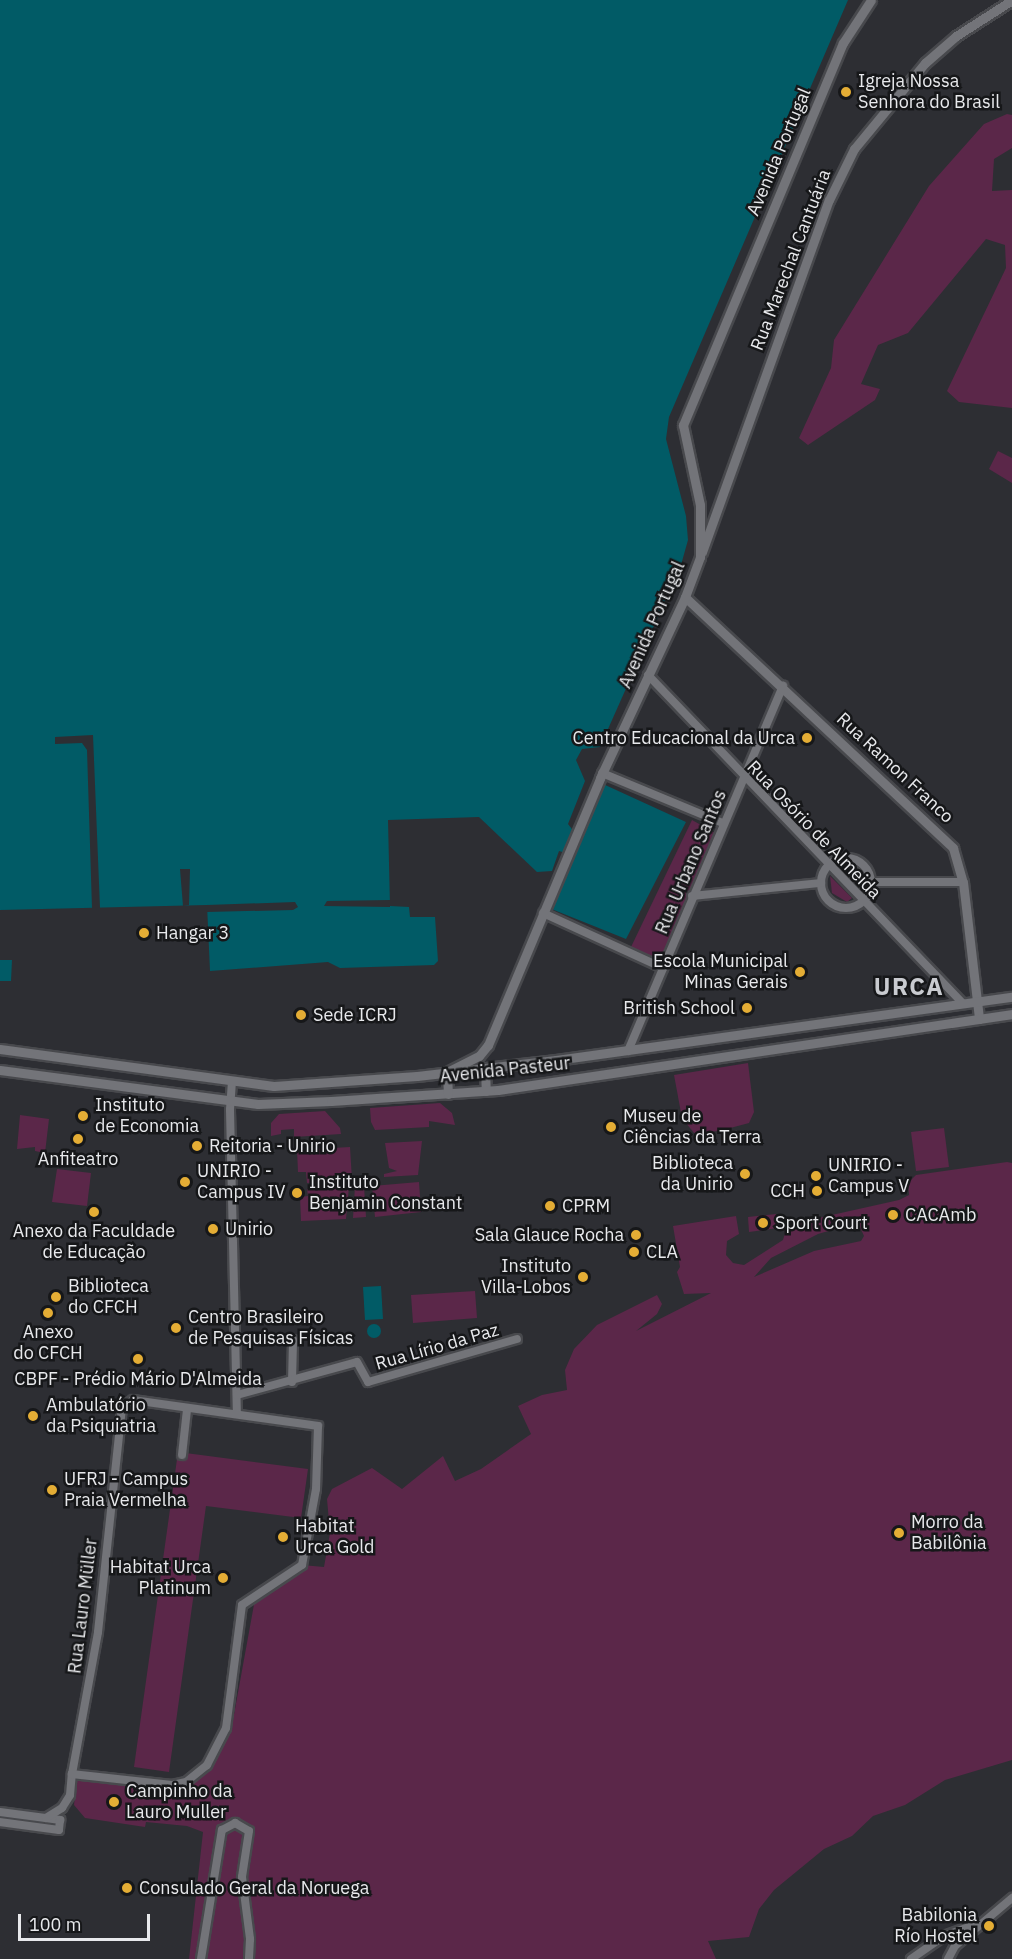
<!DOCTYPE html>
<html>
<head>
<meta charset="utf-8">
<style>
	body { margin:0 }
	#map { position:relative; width:1012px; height:1959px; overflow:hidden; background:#2d2e33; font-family:"IBM Plex Sans",sans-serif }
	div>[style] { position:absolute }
	.green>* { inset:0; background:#5b2749 }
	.water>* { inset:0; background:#015b66 }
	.round { border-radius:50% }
	.pier>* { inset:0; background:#2d2e33 }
	.roads { filter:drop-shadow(2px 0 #48494d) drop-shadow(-2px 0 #48494d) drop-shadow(0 2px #48494d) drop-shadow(0 -2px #48494d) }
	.minor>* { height:8px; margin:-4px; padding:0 4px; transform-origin:4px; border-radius:4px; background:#737479 }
	.minor>.ring { margin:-4px; padding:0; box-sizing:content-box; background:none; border:8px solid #737479; border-radius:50% }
	.tertiary>* { height:9px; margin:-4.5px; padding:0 4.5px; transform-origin:4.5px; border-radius:4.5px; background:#737479 }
	.dots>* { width:16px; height:16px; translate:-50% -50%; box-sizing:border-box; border:3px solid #161719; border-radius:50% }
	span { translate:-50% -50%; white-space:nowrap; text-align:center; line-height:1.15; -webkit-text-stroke:5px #161719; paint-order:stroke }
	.poi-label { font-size:18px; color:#e8e9ec }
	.left { translate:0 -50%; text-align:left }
	.right { translate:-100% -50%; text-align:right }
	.street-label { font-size:18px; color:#e8e9ec }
	.district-label { font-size:24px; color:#c9cbd0; font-weight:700; letter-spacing:1.5px }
	.scale { position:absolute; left:18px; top:1914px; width:132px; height:27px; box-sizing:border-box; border:3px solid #e8e9ec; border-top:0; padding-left:8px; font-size:18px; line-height:21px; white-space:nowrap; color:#e8e9ec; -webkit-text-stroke:4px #161719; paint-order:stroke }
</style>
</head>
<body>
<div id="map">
	<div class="green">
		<div style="clip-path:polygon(1007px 114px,1012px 115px,1012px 148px,994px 159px,992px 191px,1012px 190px,1012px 408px,959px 402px,947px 391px,1006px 268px,1005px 245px,986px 239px,908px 333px,878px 345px,861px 384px,880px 389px,875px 400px,808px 445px,799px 438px,831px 368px,834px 340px,929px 186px,984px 124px)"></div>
		<div style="clip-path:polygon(998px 451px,1012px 458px,1012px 483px,989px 469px)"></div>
		<div style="clip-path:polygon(692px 820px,715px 833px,662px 961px,657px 960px,631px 947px)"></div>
		<div style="clip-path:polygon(840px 867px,856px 872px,865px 886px,862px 890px)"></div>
		<div style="clip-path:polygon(830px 876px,852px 898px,847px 902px,832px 893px)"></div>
		<div style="clip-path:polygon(748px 1063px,754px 1112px,749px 1123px,719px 1131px,694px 1133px,682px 1118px,674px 1075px)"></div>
		<div style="clip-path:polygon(440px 1103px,452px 1113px,455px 1125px,429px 1121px,429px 1127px,375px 1130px,371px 1122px,370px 1108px)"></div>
		<div style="clip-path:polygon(325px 1111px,340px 1128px,341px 1134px,294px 1137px,294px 1129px,281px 1130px,281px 1134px,271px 1136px,271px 1123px,279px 1114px)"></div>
		<div style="clip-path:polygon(20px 1115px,49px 1119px,45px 1153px,35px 1151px,35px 1147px,17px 1149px)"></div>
		<div style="clip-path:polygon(944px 1128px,949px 1167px,916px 1171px,911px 1132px)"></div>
		<div style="clip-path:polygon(422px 1141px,418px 1175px,384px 1177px,384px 1174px,397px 1171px,389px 1168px,385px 1143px)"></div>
		<div style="clip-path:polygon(350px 1147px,352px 1180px,307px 1183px,306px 1172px,298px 1172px,297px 1150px)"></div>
		<div style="clip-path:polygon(evenodd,1007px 1162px,1012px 1163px,1012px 1760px,945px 1780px,905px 1805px,873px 1816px,852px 1836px,824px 1849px,774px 1890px,759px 1909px,749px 1937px,708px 1941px,716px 1959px,189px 1959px,203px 1832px,187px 1826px,146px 1822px,145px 1827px,85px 1818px,74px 1805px,77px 1777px,167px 1789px,183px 1790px,190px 1786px,233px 1720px,255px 1599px,302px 1565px,324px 1567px,330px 1533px,327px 1499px,332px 1489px,372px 1468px,402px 1489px,443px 1456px,455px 1481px,481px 1469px,531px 1434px,518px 1406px,542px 1395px,567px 1390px,565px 1370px,574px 1349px,597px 1325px,657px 1295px,662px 1304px,657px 1314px,636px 1331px,711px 1293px,684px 1294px,677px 1272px,680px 1267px,673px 1226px,736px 1216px,739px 1234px,727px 1241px,726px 1255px,733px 1263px,744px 1265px,783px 1240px,786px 1230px,796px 1223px,899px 1200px,909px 1195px,908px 1183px,916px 1175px,1007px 1162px,849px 1225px,860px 1227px,864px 1236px,861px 1241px,814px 1251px,754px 1277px,771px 1258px,818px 1234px,849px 1225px)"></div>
		<div style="clip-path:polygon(57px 1169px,91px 1173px,87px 1206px,52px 1202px)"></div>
		<div style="clip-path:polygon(419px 1182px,421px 1212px,375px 1217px,372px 1186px)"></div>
		<div style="clip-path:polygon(355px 1186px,364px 1186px,366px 1217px,353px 1218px)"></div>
		<div style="clip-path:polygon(349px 1187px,346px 1219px,301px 1221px,300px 1197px,308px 1196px,307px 1189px)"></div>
		<div style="clip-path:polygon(776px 1214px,778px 1228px,749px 1232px,748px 1217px)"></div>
		<div style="clip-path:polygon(475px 1291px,477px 1318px,413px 1323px,411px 1295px)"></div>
		<div style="clip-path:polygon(178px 1452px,308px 1469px,301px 1518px,206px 1506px,169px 1772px,134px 1767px)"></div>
	</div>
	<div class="water">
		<div style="clip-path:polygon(0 0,848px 0,669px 417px,666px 439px,686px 516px,688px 540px,681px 565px,600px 747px,582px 749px,576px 760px,585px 781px,568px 824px,575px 833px,603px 784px,686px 822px,626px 939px,549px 908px,569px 854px,559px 851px,552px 871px,537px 872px,479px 817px,388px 820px,390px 906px,409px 907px,410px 917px,435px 917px,438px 961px,434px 965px,340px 968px,328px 962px,210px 971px,207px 905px,0 910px)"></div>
		<div style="clip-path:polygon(0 960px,12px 960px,11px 981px,0 981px)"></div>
		<div style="clip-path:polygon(381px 1286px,383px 1319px,365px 1320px,363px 1287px)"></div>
		<div class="round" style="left:367px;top:1324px;width:14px;height:14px"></div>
	</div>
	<div class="pier">
		<div style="clip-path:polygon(93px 735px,100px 908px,92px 908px,87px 750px,82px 743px,55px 744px,55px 737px)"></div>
		<div style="clip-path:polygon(180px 869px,190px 869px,189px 905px,183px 906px)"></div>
		<div style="clip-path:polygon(390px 900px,390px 907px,324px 906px,327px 901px)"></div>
		<div style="clip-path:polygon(295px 902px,298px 907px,293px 910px,207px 912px,207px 905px)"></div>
	</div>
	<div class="roads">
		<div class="minor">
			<div style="left:648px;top:675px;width:454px;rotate:46.2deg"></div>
			<div style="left:602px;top:773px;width:131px;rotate:22.5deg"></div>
			<div class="ring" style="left:821px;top:858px;width:42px;height:42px"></div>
			<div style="left:871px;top:882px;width:92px"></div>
			<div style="left:692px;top:896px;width:130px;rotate:-5.8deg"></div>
			<div style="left:543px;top:913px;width:132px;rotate:24.6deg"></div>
			<div style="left:628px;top:1051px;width:397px;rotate:-67deg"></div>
			<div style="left:232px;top:1081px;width:29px;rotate:94deg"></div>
			<div style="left:230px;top:1110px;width:304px;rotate:88.7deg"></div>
			<div style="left:292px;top:1382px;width:42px;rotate:-88.6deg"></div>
			<div style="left:237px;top:1395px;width:124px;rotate:-15.4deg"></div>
			<div style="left:357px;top:1362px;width:23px;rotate:61deg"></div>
			<div style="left:368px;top:1382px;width:155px;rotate:-16.1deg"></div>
			<div style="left:182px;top:1455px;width:45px;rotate:-83.7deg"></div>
			<div style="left:0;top:1812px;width:61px;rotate:7.6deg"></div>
			<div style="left:60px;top:1820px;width:10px;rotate:96deg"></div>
			<div style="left:59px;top:1830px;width:60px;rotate:-172.3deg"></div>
			<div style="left:46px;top:1818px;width:19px;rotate:-32deg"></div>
			<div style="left:62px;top:1808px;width:15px;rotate:-58deg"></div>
			<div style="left:70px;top:1795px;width:21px;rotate:-85deg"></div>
			<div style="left:72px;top:1774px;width:144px;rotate:-79.6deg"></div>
			<div style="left:98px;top:1632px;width:226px;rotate:-83.9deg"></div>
			<div style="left:122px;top:1407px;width:13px;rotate:-32deg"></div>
			<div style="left:133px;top:1400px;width:187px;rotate:8deg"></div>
			<div style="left:318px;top:1426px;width:63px;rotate:91.8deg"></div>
			<div style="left:316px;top:1489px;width:77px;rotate:100.4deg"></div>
			<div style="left:302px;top:1565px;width:72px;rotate:146.3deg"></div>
			<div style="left:242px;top:1605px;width:124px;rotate:97.4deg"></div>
			<div style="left:226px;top:1728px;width:42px;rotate:117.2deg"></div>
			<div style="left:207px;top:1765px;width:27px;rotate:141deg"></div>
			<div style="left:186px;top:1782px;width:14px;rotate:168deg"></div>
			<div style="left:172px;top:1785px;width:101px;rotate:-173.7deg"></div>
			<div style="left:201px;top:1959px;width:131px;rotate:-80.8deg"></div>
			<div style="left:222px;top:1830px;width:15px;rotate:-28deg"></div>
			<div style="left:235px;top:1823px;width:16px;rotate:30deg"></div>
			<div style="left:249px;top:1831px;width:47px;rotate:98.7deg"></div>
			<div style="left:242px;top:1877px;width:63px;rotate:82.6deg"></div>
			<div style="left:250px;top:1939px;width:20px;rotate:93deg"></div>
			<div style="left:911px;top:1959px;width:40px;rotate:-34.9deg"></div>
			<div style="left:944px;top:1936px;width:35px;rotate:-20deg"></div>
			<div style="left:948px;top:1959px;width:15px;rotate:-62deg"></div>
			<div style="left:955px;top:1946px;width:75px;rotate:-40.1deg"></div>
		</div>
		<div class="tertiary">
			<div style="left:702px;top:552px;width:374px;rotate:-70.2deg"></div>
			<div style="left:829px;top:200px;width:57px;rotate:-63.9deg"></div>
			<div style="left:854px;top:149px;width:112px;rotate:-50.5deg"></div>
			<div style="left:925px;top:63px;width:41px;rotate:-41.1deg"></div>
			<div style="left:956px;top:36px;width:67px;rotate:-32.7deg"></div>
			<div style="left:685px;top:597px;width:367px;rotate:43.1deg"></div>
			<div style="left:953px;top:848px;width:35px;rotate:74deg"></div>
			<div style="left:963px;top:882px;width:138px;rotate:83.3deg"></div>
			<div style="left:0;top:1049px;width:276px;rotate:7.7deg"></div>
			<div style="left:274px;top:1086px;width:143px;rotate:-4deg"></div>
			<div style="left:417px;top:1076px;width:140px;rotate:-6.6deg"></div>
			<div style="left:556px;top:1060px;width:460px;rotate:-7.9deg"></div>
			<div style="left:485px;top:1068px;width:23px;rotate:88deg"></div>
			<div style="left:0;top:1070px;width:260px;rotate:7.5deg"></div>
			<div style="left:258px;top:1104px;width:73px;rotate:-2.4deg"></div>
			<div style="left:331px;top:1101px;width:167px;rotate:-3.8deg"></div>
			<div style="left:498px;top:1090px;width:520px;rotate:-8.41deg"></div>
			<div style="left:448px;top:1094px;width:22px;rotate:-93deg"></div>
			<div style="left:447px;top:1072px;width:36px;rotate:-27deg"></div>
			<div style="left:479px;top:1056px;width:14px;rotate:-51deg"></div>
			<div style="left:488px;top:1045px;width:290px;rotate:-67.2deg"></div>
			<div style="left:600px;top:778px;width:200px;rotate:-64.8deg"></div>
			<div style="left:685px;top:597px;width:43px;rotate:-69.4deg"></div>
			<div style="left:700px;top:557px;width:52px;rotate:-90deg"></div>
			<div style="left:700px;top:505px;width:82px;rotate:-102deg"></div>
			<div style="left:683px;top:425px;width:414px;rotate:-67.3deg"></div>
			<div style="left:843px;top:43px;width:51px;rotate:-56.9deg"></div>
		</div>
	</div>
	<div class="dots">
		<div style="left:846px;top:92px;background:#e4ad35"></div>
		<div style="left:807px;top:738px;background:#e4ad35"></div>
		<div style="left:144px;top:933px;background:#e4ad35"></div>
		<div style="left:800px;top:972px;background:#e4ad35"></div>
		<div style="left:747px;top:1008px;background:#e4ad35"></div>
		<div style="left:301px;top:1015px;background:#e4ad35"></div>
		<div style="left:83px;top:1116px;background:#e4ad35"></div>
		<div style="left:611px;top:1127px;background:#e4ad35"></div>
		<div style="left:78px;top:1139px;background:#e4ad35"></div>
		<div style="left:197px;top:1146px;background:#e4ad35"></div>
		<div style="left:745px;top:1174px;background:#e4ad35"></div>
		<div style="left:816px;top:1176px;background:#e4ad35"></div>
		<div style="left:185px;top:1182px;background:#e4ad35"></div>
		<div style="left:817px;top:1191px;background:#e4ad35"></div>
		<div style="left:297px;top:1193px;background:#e4ad35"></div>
		<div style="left:550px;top:1206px;background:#e4ad35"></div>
		<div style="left:94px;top:1212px;background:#e4ad35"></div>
		<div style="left:893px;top:1215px;background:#e4ad35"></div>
		<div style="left:763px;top:1223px;background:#e4ad35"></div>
		<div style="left:213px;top:1229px;background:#e4ad35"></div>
		<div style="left:636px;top:1235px;background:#e4ad35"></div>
		<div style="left:634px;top:1252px;background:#e4ad35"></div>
		<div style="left:583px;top:1277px;background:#e4ad35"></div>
		<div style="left:56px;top:1297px;background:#e4ad35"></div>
		<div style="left:48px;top:1313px;background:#e4ad35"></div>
		<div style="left:176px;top:1328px;background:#e4ad35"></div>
		<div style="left:138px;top:1359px;background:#e4ad35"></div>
		<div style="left:33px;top:1416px;background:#e4ad35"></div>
		<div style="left:52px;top:1490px;background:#e4ad35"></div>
		<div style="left:899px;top:1533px;background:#e4ad35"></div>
		<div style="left:283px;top:1537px;background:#e4ad35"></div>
		<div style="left:223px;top:1578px;background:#e4ad35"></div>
		<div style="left:114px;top:1802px;background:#e4ad35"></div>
		<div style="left:127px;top:1888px;background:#e4ad35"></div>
		<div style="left:989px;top:1926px;background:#e4ad35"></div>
	</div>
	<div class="poi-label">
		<span class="left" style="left:858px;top:92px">Igreja Nossa<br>Senhora do Brasil</span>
		<span class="right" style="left:795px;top:738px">Centro Educacional da Urca</span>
		<span class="left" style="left:156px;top:933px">Hangar 3</span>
		<span class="right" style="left:788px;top:972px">Escola Municipal<br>Minas Gerais</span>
		<span class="right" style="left:735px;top:1008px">British School</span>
		<span class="left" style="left:313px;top:1015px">Sede ICRJ</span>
		<span class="left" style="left:95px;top:1116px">Instituto<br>de Economia</span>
		<span class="left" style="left:623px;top:1127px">Museu de<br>Ciências da Terra</span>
		<span class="left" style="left:209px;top:1146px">Reitoria - Unirio</span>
		<span style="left:78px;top:1159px">Anfiteatro</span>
		<span class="right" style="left:733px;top:1174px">Biblioteca<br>da Unirio</span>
		<span class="left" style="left:828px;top:1176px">UNIRIO -<br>Campus V</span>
		<span class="left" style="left:197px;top:1182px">UNIRIO -<br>Campus IV</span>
		<span class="left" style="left:309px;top:1193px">Instituto<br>Benjamin Constant</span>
		<span class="right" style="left:805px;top:1191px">CCH</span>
		<span class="left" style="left:562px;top:1206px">CPRM</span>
		<span class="left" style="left:905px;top:1215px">CACAmb</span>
		<span class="left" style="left:775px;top:1223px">Sport Court</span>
		<span class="left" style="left:225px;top:1229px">Unirio</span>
		<span style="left:94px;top:1242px">Anexo da Faculdade<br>de Educação</span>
		<span class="right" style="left:624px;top:1235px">Sala Glauce Rocha</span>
		<span class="left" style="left:646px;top:1252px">CLA</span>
		<span class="right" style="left:571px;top:1277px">Instituto<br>Villa-Lobos</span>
		<span class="left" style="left:68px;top:1297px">Biblioteca<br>do CFCH</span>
		<span class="left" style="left:188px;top:1328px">Centro Brasileiro<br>de Pesquisas Físicas</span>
		<span style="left:48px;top:1343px">Anexo<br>do CFCH</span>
		<span style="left:138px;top:1379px">CBPF - Prédio Mário D'Almeida</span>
		<span class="left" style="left:46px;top:1416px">Ambulatório<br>da Psiquiatria</span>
		<span class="left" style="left:64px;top:1490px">UFRJ - Campus<br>Praia Vermelha</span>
		<span class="left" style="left:911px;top:1533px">Morro da<br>Babilônia</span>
		<span class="left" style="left:295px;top:1537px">Habitat<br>Urca Gold</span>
		<span class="right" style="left:211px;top:1578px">Habitat Urca<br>Platinum</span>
		<span class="left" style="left:126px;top:1802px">Campinho da<br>Lauro Muller</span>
		<span class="left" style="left:139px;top:1888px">Consulado Geral da Noruega</span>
		<span class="right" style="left:977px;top:1926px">Babilonia<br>Río Hostel</span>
	</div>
	<div class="street-label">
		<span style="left:779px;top:152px;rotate:-67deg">Avenida Portugal</span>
		<span style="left:791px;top:260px;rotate:-69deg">Rua Marechal Cantuária</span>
		<span style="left:652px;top:625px;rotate:-66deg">Avenida Portugal</span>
		<span style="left:895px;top:768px;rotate:43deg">Rua Ramon Franco</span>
		<span style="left:814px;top:830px;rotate:46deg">Rua Osório de Almeida</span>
		<span style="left:691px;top:862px;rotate:-67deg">Rua Urbano Santos</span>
		<span style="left:505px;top:1070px;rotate:-6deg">Avenida Pasteur</span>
		<span style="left:437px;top:1347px;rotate:-16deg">Rua Lírio da Paz</span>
		<span style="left:83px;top:1606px;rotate:-83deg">Rua Lauro Müller</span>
	</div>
	<div class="district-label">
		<span style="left:909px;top:987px">URCA</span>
	</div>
	<div class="scale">100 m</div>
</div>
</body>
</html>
